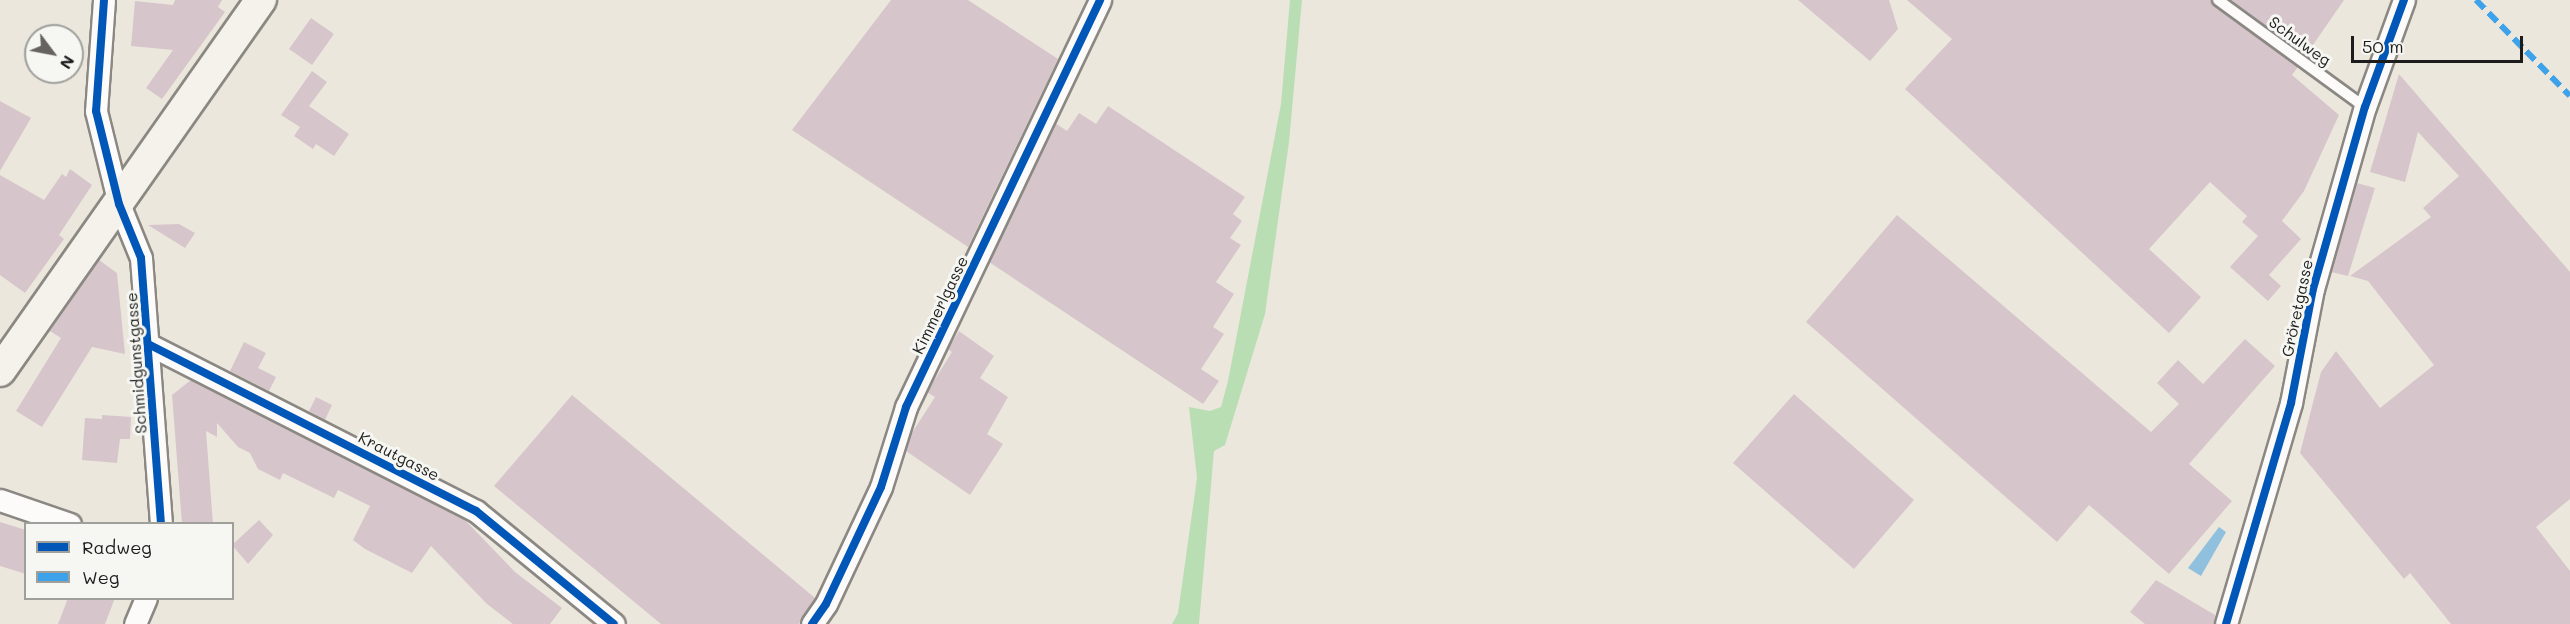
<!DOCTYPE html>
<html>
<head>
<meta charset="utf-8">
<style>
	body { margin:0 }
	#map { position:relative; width:2570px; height:624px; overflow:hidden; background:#ece7dd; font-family:Mali,sans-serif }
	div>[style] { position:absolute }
	.green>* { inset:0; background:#badeb3 }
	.water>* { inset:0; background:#8fc0de }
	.building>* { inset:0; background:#d6c6cb }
	.roads { filter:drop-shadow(2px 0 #8b8883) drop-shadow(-2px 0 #8b8883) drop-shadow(0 2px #8b8883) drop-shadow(0 -2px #8b8883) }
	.service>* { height:10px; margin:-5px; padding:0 5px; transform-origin:5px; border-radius:5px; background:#fcfbfa }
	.minor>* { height:21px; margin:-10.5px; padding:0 10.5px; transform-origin:10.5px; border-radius:10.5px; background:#fcfbfa }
	.secondary>* { height:30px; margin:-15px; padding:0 15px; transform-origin:15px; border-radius:15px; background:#f5f2ec }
	.quiet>* { height:6px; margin-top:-3px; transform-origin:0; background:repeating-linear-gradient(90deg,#3da2ea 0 12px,transparent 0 18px) }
	.cycleway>* { height:8px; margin:-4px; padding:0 4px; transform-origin:4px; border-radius:4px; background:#0057b8 }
	span { translate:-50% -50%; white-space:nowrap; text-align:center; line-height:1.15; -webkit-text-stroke:6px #f6f6f2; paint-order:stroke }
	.street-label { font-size:16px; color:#1c1c1c }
	.legend { position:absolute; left:24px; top:522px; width:210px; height:78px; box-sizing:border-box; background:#f6f6f2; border:2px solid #9f9f9c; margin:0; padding:8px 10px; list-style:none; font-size:18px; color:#1c1c1c }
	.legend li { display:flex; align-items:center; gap:12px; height:30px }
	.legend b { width:30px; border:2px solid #9f9f9c }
	.north { position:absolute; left:24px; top:24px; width:60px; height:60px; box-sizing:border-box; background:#f6f6f2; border:2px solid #9f9f9c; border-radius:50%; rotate:122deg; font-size:16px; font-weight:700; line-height:24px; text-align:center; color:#1c1c1c }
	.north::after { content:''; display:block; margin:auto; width:21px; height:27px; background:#656360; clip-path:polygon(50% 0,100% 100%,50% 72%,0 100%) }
	.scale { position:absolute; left:2351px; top:36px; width:172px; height:27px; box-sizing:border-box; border:3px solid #1c1c1c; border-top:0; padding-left:8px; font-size:18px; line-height:21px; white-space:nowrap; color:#1c1c1c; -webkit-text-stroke:4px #f6f6f2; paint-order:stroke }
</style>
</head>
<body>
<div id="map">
	<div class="green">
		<div style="clip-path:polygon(1290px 0,1302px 0,1289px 142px,1265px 314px,1225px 445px,1214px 451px,1199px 624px,1172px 624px,1178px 613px,1197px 478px,1189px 407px,1210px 411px,1221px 407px,1228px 381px,1281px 104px)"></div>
	</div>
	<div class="water">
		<div style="clip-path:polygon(2219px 527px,2226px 532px,2201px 576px,2188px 568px)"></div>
	</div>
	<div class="building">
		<div style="clip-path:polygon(175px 0,222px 0,218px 7px,225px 12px,162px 99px,146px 88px,173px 50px,131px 46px,135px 1px,173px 5px)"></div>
		<div style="clip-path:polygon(891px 0,968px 0,1058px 59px,968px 247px,792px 130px)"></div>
		<div style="clip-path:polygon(1798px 0,1889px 0,1898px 29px,1870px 61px)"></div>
		<div style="clip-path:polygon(1907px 0,2211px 0,2298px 67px,2292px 75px,2339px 115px,2304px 191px,2282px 221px,2301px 239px,2269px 275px,2281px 286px,2268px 301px,2230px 267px,2258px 236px,2242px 222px,2247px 216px,2210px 182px,2149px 249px,2201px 297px,2169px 333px,1905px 89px,1952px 39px)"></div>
		<div style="clip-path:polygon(2231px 0,2344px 0,2306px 55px)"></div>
		<div style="clip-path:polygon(311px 18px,334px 34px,312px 65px,289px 49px)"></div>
		<div style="clip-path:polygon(312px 71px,327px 82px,309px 106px,349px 134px,334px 156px,316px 144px,313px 149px,294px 136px,300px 127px,281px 115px)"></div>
		<div style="clip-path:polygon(2399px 74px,2570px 272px,2570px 499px,2536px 527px,2570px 571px,2570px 624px,2451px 624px,2410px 573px,2404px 579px,2300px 453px,2321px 372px,2336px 351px,2380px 408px,2434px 365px,2368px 281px,2350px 276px,2431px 217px,2423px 208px,2459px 176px,2418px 132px,2405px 182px,2370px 172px)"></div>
		<div style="clip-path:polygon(0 101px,31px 118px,0 171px)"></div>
		<div style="clip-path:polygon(1108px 106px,1245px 197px,1233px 214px,1242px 221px,1230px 238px,1241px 245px,1216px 282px,1234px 294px,1213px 327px,1224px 334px,1201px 369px,1219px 381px,1203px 404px,989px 262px,1055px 123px,1067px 131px,1079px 113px,1096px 124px)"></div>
		<div style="clip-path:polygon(70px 169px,92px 185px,59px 235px,64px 239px,25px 293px,0 275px,0 175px,44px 200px,62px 174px,66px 177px)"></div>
		<div style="clip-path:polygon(2357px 183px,2375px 188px,2348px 276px,2331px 272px)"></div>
		<div style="clip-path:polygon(1897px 215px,2151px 432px,2179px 404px,2157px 383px,2178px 360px,2203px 384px,2245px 339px,2275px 366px,2189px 464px,2232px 501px,2169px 574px,2089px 505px,2057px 542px,1806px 322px)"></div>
		<div style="clip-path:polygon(179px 224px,195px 233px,185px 248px,148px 225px)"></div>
		<div style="clip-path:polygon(99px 260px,117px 273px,125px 354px,92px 347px,42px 427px,16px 411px,61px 338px,50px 331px)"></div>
		<div style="clip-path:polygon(959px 331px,994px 356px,980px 378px,1008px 397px,987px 434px,1003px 444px,970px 495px,906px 451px,910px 436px,935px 397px,927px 392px,952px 352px,948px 349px)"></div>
		<div style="clip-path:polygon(244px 342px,266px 353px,258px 368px,276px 377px,269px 391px,230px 371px)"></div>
		<div style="clip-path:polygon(191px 380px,464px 519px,515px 572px,562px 608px,550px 624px,513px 624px,487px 604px,431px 546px,412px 573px,365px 549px,353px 540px,370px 506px,338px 490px,334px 498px,283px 473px,280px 480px,258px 469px,250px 453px,238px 447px,217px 423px,217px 437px,206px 431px,213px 524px,182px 524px,172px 395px)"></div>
		<div style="clip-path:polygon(1794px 394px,1914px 500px,1854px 569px,1733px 463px)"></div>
		<div style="clip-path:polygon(572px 395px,815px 598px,799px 624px,661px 624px,494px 486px)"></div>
		<div style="clip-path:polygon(316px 397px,332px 405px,325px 420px,309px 411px)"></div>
		<div style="clip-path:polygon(102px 415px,131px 417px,130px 439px,120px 439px,117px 463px,82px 460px,85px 418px,102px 419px)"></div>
		<div style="clip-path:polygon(259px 520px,273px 535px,248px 564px,232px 545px)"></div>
		<div style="clip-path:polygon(0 522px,26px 530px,26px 574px,0 566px)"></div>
		<div style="clip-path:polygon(2156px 580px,2215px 615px,2214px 624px,2145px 624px,2130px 612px)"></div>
		<div style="clip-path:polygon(68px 598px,115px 598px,105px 624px,58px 624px)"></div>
	</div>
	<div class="roads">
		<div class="service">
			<div style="left:2218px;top:0;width:182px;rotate:36.1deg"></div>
		</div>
		<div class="minor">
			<div style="left:104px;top:0;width:111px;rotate:94.1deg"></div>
			<div style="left:96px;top:111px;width:96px;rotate:76.1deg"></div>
			<div style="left:119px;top:204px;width:58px;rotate:67.8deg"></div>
			<div style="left:141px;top:258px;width:267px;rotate:85.7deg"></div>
			<div style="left:150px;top:345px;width:366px;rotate:27deg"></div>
			<div style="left:476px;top:511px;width:178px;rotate:39.3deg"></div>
			<div style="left:0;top:500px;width:74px;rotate:18.9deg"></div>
			<div style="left:135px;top:624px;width:28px;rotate:-67deg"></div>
			<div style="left:812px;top:624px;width:24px;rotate:-55deg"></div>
			<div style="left:826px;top:604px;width:129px;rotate:-64.8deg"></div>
			<div style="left:881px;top:487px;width:84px;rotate:-72.6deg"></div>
			<div style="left:906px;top:407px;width:451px;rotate:-64.5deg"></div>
			<div style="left:2226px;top:624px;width:230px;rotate:-73.6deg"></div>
			<div style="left:2291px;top:403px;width:116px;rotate:-79.1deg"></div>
			<div style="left:2313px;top:289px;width:189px;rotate:-74.1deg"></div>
			<div style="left:2365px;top:107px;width:114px;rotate:-70deg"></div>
		</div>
		<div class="secondary">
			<div style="left:0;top:371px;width:454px;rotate:-54.9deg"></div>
		</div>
	</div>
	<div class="quiet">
		<div style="left:2476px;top:0;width:134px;rotate:45.6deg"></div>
	</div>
	<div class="cycleway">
		<div style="left:104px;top:0;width:111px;rotate:94.1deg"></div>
		<div style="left:96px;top:111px;width:96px;rotate:76.1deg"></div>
		<div style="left:119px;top:204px;width:58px;rotate:67.8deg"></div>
		<div style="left:141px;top:258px;width:267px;rotate:85.7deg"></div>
		<div style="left:150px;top:345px;width:366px;rotate:27deg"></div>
		<div style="left:476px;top:511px;width:178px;rotate:39.3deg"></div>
		<div style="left:812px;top:624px;width:24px;rotate:-55deg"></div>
		<div style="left:826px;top:604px;width:129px;rotate:-64.8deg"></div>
		<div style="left:881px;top:487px;width:84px;rotate:-72.6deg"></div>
		<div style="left:906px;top:407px;width:451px;rotate:-64.5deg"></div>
		<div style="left:2226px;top:624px;width:230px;rotate:-73.6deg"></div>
		<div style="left:2291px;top:403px;width:116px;rotate:-79.1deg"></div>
		<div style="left:2313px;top:289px;width:189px;rotate:-74.1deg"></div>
		<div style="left:2365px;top:107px;width:114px;rotate:-70deg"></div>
	</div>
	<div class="street-label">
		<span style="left:2300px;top:41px;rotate:36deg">Schulweg</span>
		<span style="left:940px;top:305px;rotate:-64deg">Kimmerlgasse</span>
		<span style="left:2297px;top:308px;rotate:-78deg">Gröretgasse</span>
		<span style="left:136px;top:363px;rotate:-94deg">Schmidgunstgasse</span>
		<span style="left:399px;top:456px;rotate:27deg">Krautgasse</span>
	</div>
	<ul class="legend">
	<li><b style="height:8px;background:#0057b8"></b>Radweg</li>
	<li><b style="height:8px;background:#3da2ea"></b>Weg</li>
	</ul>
	<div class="north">N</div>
	<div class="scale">50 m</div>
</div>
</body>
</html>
